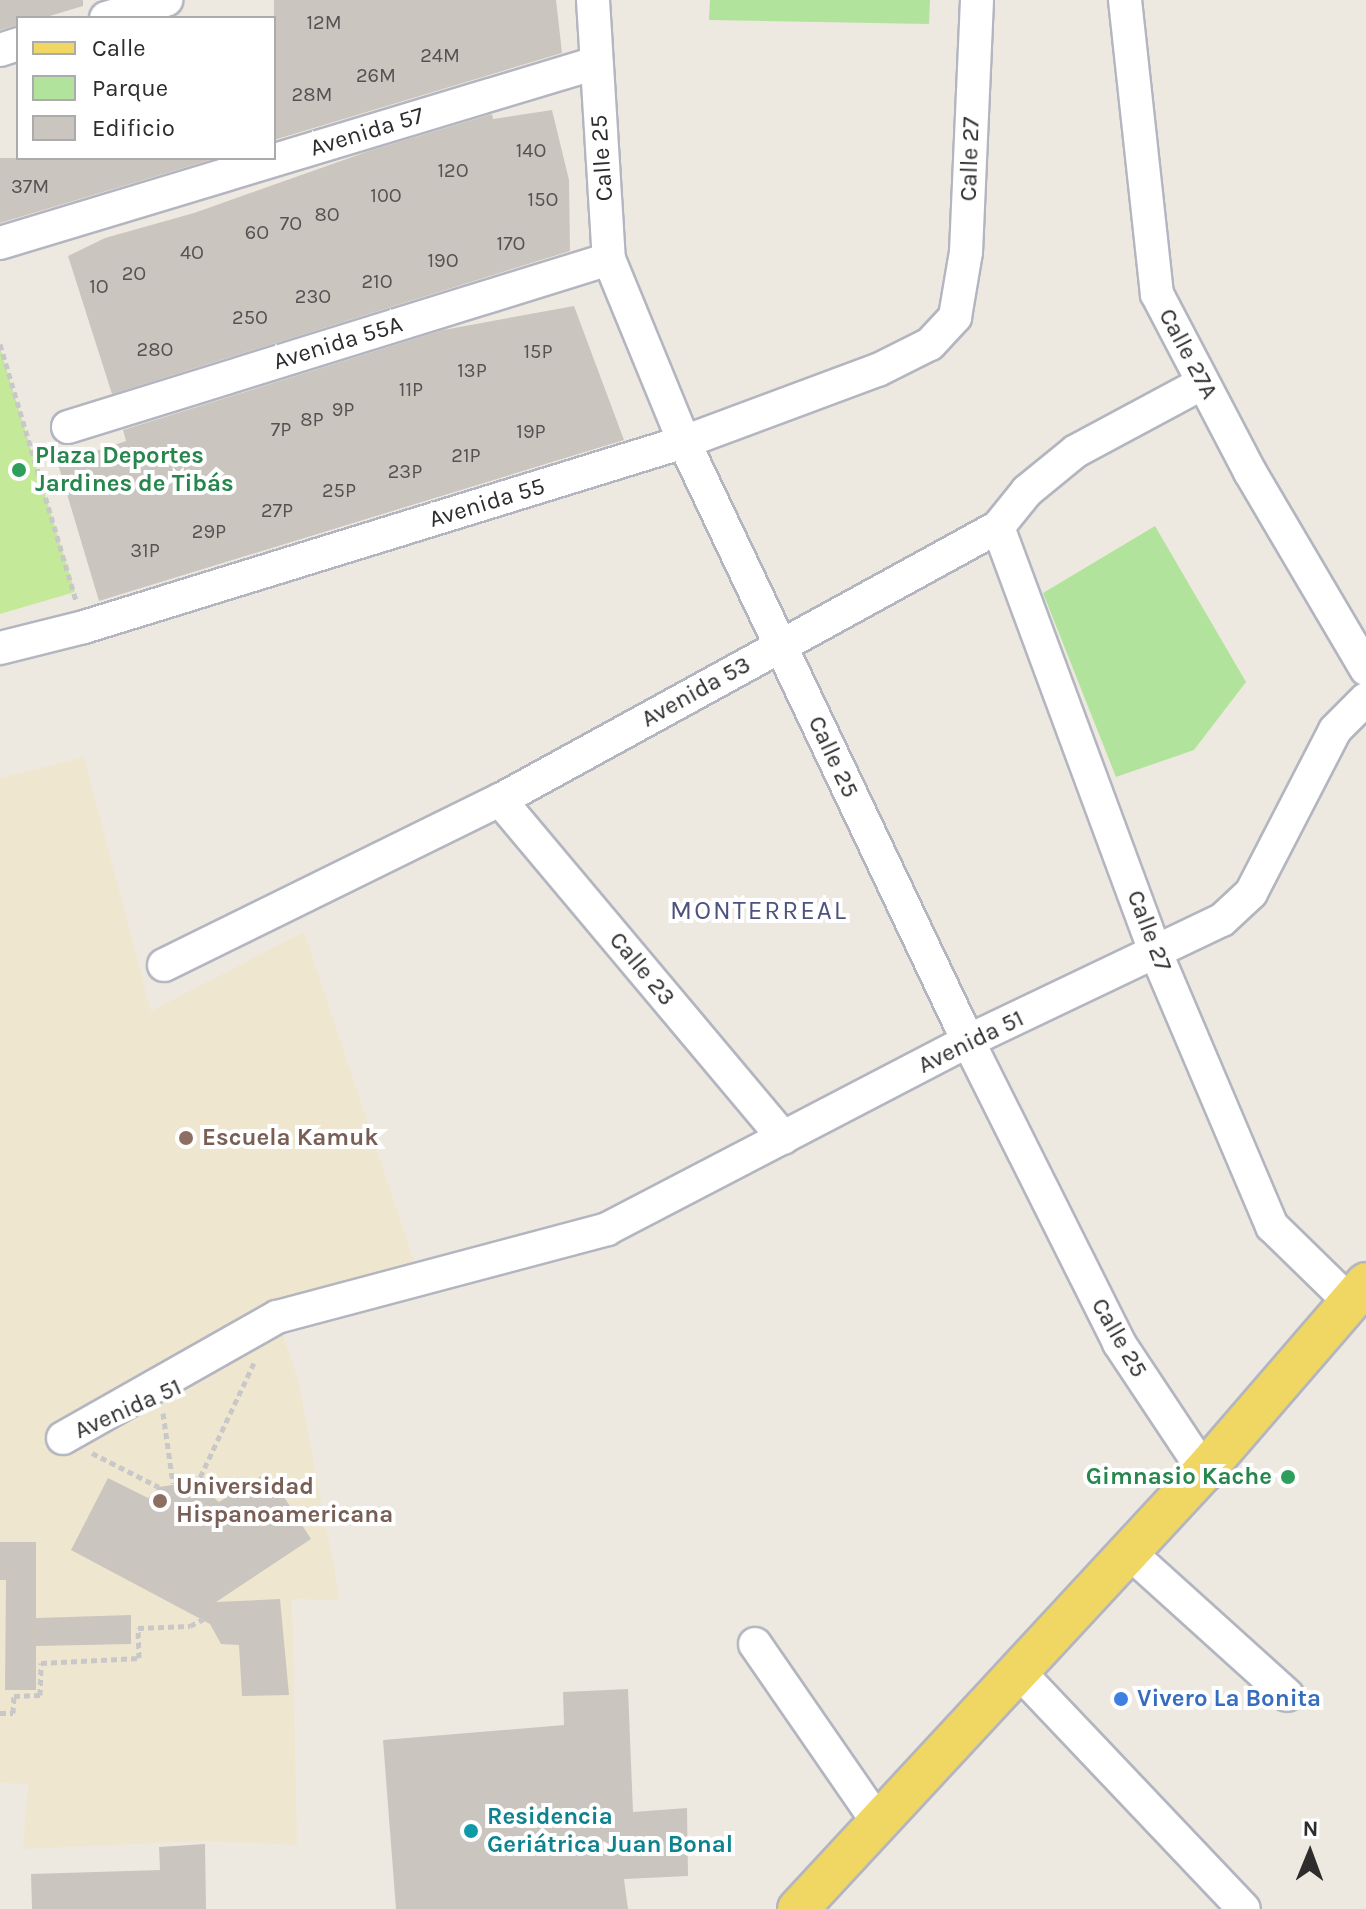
<!DOCTYPE html>
<html>
<head>
<meta charset="utf-8">
<style>
	body { margin:0 }
	#map { position:relative; width:1366px; height:1909px; overflow:hidden; background:#eee9e0; font-family:Karla,sans-serif }
	div>[style] { position:absolute }
	.education>* { inset:0; background:#efe6d0 }
	.green>* { inset:0; background:#b2e39d }
	.pitch>* { inset:0; background:#c4ea99 }
	.building>* { inset:0; background:#cac5bf }
	.path>* { height:5px; margin-top:-2.5px; transform-origin:0; background:repeating-linear-gradient(90deg,#c8c8c8 0 6px,transparent 0 10px) }
	.roads { filter:drop-shadow(2px 0 #b3b5c0) drop-shadow(-2px 0 #b3b5c0) drop-shadow(0 2px #b3b5c0) drop-shadow(0 -2px #b3b5c0) }
	.minor>* { height:32px; margin:-16px; padding:0 16px; transform-origin:16px; border-radius:16px; background:#fff }
	.major>* { height:40px; margin:-20px; padding:0 20px; transform-origin:20px; border-radius:20px; background:#f0d663 }
	.dots>* { width:22px; height:22px; translate:-50% -50%; box-sizing:border-box; border:4px solid #fff; border-radius:50% }
	span { translate:-50% -50%; white-space:nowrap; text-align:center; line-height:1.15; -webkit-text-stroke:8px #fff; paint-order:stroke }
	.number-label { font-size:20px; color:#545352 }
	.number-label span { -webkit-text-stroke-width:0 }
	.street-label { font-size:24px; color:#2d2d2d }
	.leisure-label { font-size:24px; color:#27864d; font-weight:700 }
	.left { translate:0 -50%; text-align:left }
	.right { translate:-100% -50%; text-align:right }
	.education-label { font-size:24px; color:#785e54; font-weight:700 }
	.shop-label { font-size:24px; color:#366cbe; font-weight:700 }
	.culture-label { font-size:24px; color:#0d838f; font-weight:700 }
	.neighbourhood-label { font-size:26px; color:#4d537e; letter-spacing:2px }
	.legend { position:absolute; left:16px; top:16px; width:260px; height:144px; box-sizing:border-box; background:#fff; border:2px solid #ababab; margin:0; padding:10px 14px; list-style:none; font-size:24px; color:#2d2d2d }
	.legend li { display:flex; align-items:center; gap:16px; height:40px }
	.legend b { width:40px; border:2px solid #ababab }
	.north { position:absolute; left:1270px; top:1813px; width:80px; height:80px; -webkit-text-stroke:6px #fff; paint-order:stroke; rotate:1deg; font-size:22px; font-weight:700; line-height:32px; text-align:center; color:#2d2d2d }
	.north::after { content:''; display:block; margin:auto; width:28px; height:36px; background:#2d2d2d; clip-path:polygon(50% 0,100% 100%,50% 72%,0 100%) }
</style>
</head>
<body>
<div id="map">
	<div class="education">
		<div style="clip-path:polygon(84px 757px,151px 1011px,304px 932px,415px 1264px,274px 1309px,298px 1379px,340px 1600px,292px 1599px,297px 1845px,208px 1841px,23px 1849px,28px 1784px,0 1783px,0 778px)"></div>
	</div>
	<div class="green">
		<div style="clip-path:polygon(710px 0,930px 0,929px 24px,709px 20px)"></div>
		<div style="clip-path:polygon(1155px 526px,1246px 682px,1194px 750px,1116px 777px,1043px 593px)"></div>
	</div>
	<div class="pitch">
		<div style="clip-path:polygon(0 348px,75px 592px,0 614px)"></div>
	</div>
	<div class="building">
		<div style="clip-path:polygon(0 0,83px 0,83px 6px,43px 18px,18px 18px,18px 25px,0 30px)"></div>
		<div style="clip-path:polygon(274px 0,556px 0,562px 53px,274px 140px)"></div>
		<div style="clip-path:polygon(552px 110px,569px 180px,570px 251px,112px 394px,68px 256px,105px 238px,194px 213px,369px 151px,492px 114px,493px 119px)"></div>
		<div style="clip-path:polygon(0 158px,210px 158px,210px 160px,0 223px)"></div>
		<div style="clip-path:polygon(574px 306px,624px 440px,99px 601px,58px 464px,126px 441px,123px 430px,443px 330px)"></div>
		<div style="clip-path:polygon(268px 1472px,311px 1539px,216px 1602px,280px 1599px,289px 1695px,242px 1696px,239px 1645px,221px 1644px,210px 1624px,71px 1550px,108px 1478px,148px 1498px,159px 1487px,185px 1483px,206px 1491px,219px 1502px)"></div>
		<div style="clip-path:polygon(0 1542px,36px 1542px,36px 1618px,131px 1615px,131px 1644px,36px 1646px,36px 1690px,5px 1690px,6px 1580px,0 1580px)"></div>
		<div style="clip-path:polygon(628px 1689px,633px 1812px,687px 1808px,688px 1876px,624px 1879px,628px 1909px,396px 1909px,383px 1740px,564px 1725px,563px 1692px)"></div>
		<div style="clip-path:polygon(205px 1844px,206px 1909px,32px 1909px,31px 1874px,160px 1870px,159px 1847px)"></div>
	</div>
	<div class="path">
		<div style="left:0;top:344px;width:267px;rotate:73.5deg"></div>
		<div style="left:163px;top:1413px;width:71px;rotate:81.9deg"></div>
		<div style="left:92px;top:1453px;width:75px;rotate:26.9deg"></div>
		<div style="left:196px;top:1486px;width:136px;rotate:-64.8deg"></div>
		<div style="left:0;top:1713px;width:13px"></div>
		<div style="left:13px;top:1713px;width:17px;rotate:-87deg"></div>
		<div style="left:14px;top:1696px;width:26px;rotate:-2deg"></div>
		<div style="left:40px;top:1695px;width:32px;rotate:-88deg"></div>
		<div style="left:41px;top:1663px;width:98px;rotate:-2.9deg"></div>
		<div style="left:139px;top:1658px;width:30px;rotate:-92deg"></div>
		<div style="left:138px;top:1628px;width:52px;rotate:-2.2deg"></div>
		<div style="left:190px;top:1626px;width:18px;rotate:-27deg"></div>
	</div>
	<div class="roads">
		<div class="minor">
			<div style="left:593px;top:0;width:259px;rotate:86.5deg"></div>
			<div style="left:609px;top:259px;width:198px;rotate:67.7deg"></div>
			<div style="left:684px;top:442px;width:663px;rotate:64.63deg"></div>
			<div style="left:968px;top:1041px;width:338px;rotate:63.4deg"></div>
			<div style="left:1119px;top:1343px;width:154px;rotate:56.4deg"></div>
			<div style="left:1125px;top:0;width:296px;rotate:83.8deg"></div>
			<div style="left:1157px;top:294px;width:201px;rotate:62.4deg"></div>
			<div style="left:1250px;top:472px;width:229px;rotate:59.5deg"></div>
			<div style="left:106px;top:18px;width:63px;rotate:-16.7deg"></div>
			<div style="left:0;top:50px;width:19px;rotate:-18deg"></div>
			<div style="left:0;top:243px;width:623px;rotate:-16.81deg"></div>
			<div style="left:68px;top:427px;width:566px;rotate:-17.25deg"></div>
			<div style="left:998px;top:527px;width:454px;rotate:69.7deg"></div>
			<div style="left:1156px;top:953px;width:297px;rotate:67deg"></div>
			<div style="left:1272px;top:1226px;width:110px;rotate:44.3deg"></div>
			<div style="left:0;top:648px;width:87px;rotate:-14deg"></div>
			<div style="left:84px;top:627px;width:628px;rotate:-17.14deg"></div>
			<div style="left:684px;top:442px;width:207px;rotate:-20.4deg"></div>
			<div style="left:878px;top:370px;width:58px;rotate:-26.6deg"></div>
			<div style="left:930px;top:344px;width:37px;rotate:-47deg"></div>
			<div style="left:955px;top:317px;width:66px;rotate:-80.4deg"></div>
			<div style="left:966px;top:252px;width:252px;rotate:-87.5deg"></div>
			<div style="left:500px;top:800px;width:441px;rotate:50deg"></div>
			<div style="left:164px;top:965px;width:374px;rotate:-26.2deg"></div>
			<div style="left:500px;top:800px;width:568px;rotate:-28.73deg"></div>
			<div style="left:998px;top:527px;width:46px;rotate:-51.1deg"></div>
			<div style="left:1027px;top:491px;width:63px;rotate:-39.2deg"></div>
			<div style="left:1076px;top:451px;width:144px;rotate:-28.2deg"></div>
			<div style="left:63px;top:1438px;width:246px;rotate:-29.5deg"></div>
			<div style="left:277px;top:1317px;width:342px;rotate:-14.9deg"></div>
			<div style="left:607px;top:1229px;width:407px;rotate:-27.5deg"></div>
			<div style="left:968px;top:1041px;width:281px;rotate:-25.5deg"></div>
			<div style="left:1222px;top:920px;width:40px;rotate:-43deg"></div>
			<div style="left:1251px;top:893px;width:183px;rotate:-62.7deg"></div>
			<div style="left:1335px;top:730px;width:44px;rotate:-45deg"></div>
			<div style="left:1129px;top:1552px;width:213px;rotate:42.1deg"></div>
			<div style="left:755px;top:1644px;width:219px;rotate:55.4deg"></div>
			<div style="left:1020px;top:1673px;width:325px;rotate:46.5deg"></div>
		</div>
		<div class="major">
			<div style="left:798px;top:1909px;width:597px;rotate:-47.17deg"></div>
			<div style="left:1204px;top:1471px;width:248px;rotate:-49.2deg"></div>
		</div>
	</div>
	<div class="dots">
		<div style="left:19px;top:470px;background:#2e9e5b"></div>
		<div style="left:186px;top:1138px;background:#8d6e63"></div>
		<div style="left:1288px;top:1477px;background:#2e9e5b"></div>
		<div style="left:160px;top:1501px;background:#8d6e63"></div>
		<div style="left:1121px;top:1699px;background:#3f7fe0"></div>
		<div style="left:471px;top:1831px;background:#0f9aa8"></div>
	</div>
	<div class="number-label">
		<span style="left:324px;top:22px">12M</span>
		<span style="left:440px;top:55px">24M</span>
		<span style="left:376px;top:75px">26M</span>
		<span style="left:312px;top:94px">28M</span>
		<span style="left:531px;top:150px">14O</span>
		<span style="left:453px;top:170px">12O</span>
		<span style="left:30px;top:186px">37M</span>
		<span style="left:386px;top:195px">10O</span>
		<span style="left:543px;top:199px">15O</span>
		<span style="left:327px;top:214px">8O</span>
		<span style="left:291px;top:223px">7O</span>
		<span style="left:257px;top:232px">6O</span>
		<span style="left:511px;top:243px">17O</span>
		<span style="left:192px;top:252px">4O</span>
		<span style="left:443px;top:260px">19O</span>
		<span style="left:134px;top:273px">2O</span>
		<span style="left:377px;top:281px">21O</span>
		<span style="left:99px;top:286px">1O</span>
		<span style="left:313px;top:296px">23O</span>
		<span style="left:250px;top:317px">25O</span>
		<span style="left:155px;top:349px">28O</span>
		<span style="left:538px;top:351px">15P</span>
		<span style="left:472px;top:370px">13P</span>
		<span style="left:411px;top:389px">11P</span>
		<span style="left:343px;top:409px">9P</span>
		<span style="left:312px;top:419px">8P</span>
		<span style="left:281px;top:429px">7P</span>
		<span style="left:531px;top:431px">19P</span>
		<span style="left:466px;top:455px">21P</span>
		<span style="left:405px;top:471px">23P</span>
		<span style="left:339px;top:490px">25P</span>
		<span style="left:277px;top:510px">27P</span>
		<span style="left:209px;top:531px">29P</span>
		<span style="left:145px;top:550px">31P</span>
	</div>
	<div class="street-label">
		<span style="left:367px;top:132px;rotate:-17deg">Avenida 57</span>
		<span style="left:602px;top:158px;rotate:-94deg">Calle 25</span>
		<span style="left:970px;top:159px;rotate:-88deg">Calle 27</span>
		<span style="left:338px;top:343px;rotate:-17deg">Avenida 55A</span>
		<span style="left:1188px;top:354px;rotate:62deg">Calle 27A</span>
		<span style="left:487px;top:503px;rotate:-17deg">Avenida 55</span>
		<span style="left:696px;top:692px;rotate:-29deg">Avenida 53</span>
		<span style="left:833px;top:757px;rotate:65deg">Calle 25</span>
		<span style="left:1149px;top:931px;rotate:69deg">Calle 27</span>
		<span style="left:642px;top:969px;rotate:50deg">Calle 23</span>
		<span style="left:971px;top:1042px;rotate:-26deg">Avenida 51</span>
		<span style="left:1119px;top:1338px;rotate:60deg">Calle 25</span>
		<span style="left:128px;top:1409px;rotate:-24deg">Avenida 51</span>
	</div>
	<div class="leisure-label">
		<span class="left" style="left:35px;top:470px">Plaza Deportes<br>Jardines de Tibás</span>
		<span class="right" style="left:1272px;top:1477px">Gimnasio Kache</span>
	</div>
	<div class="education-label">
		<span class="left" style="left:202px;top:1138px">Escuela Kamuk</span>
		<span class="left" style="left:176px;top:1501px">Universidad<br>Hispanoamericana</span>
	</div>
	<div class="shop-label">
		<span class="left" style="left:1137px;top:1699px">Vivero La Bonita</span>
	</div>
	<div class="culture-label">
		<span class="left" style="left:487px;top:1831px">Residencia<br>Geriátrica Juan Bonal</span>
	</div>
	<div class="neighbourhood-label">
		<span style="left:759px;top:911px">MONTERREAL</span>
	</div>
	<ul class="legend">
	<li><b style="height:10px;background:#f0d663"></b>Calle</li>
	<li><b style="height:22px;background:#b2e39d"></b>Parque</li>
	<li><b style="height:22px;background:#cac5bf"></b>Edificio</li>
	</ul>
	<div class="north">N</div>
</div>
</body>
</html>
